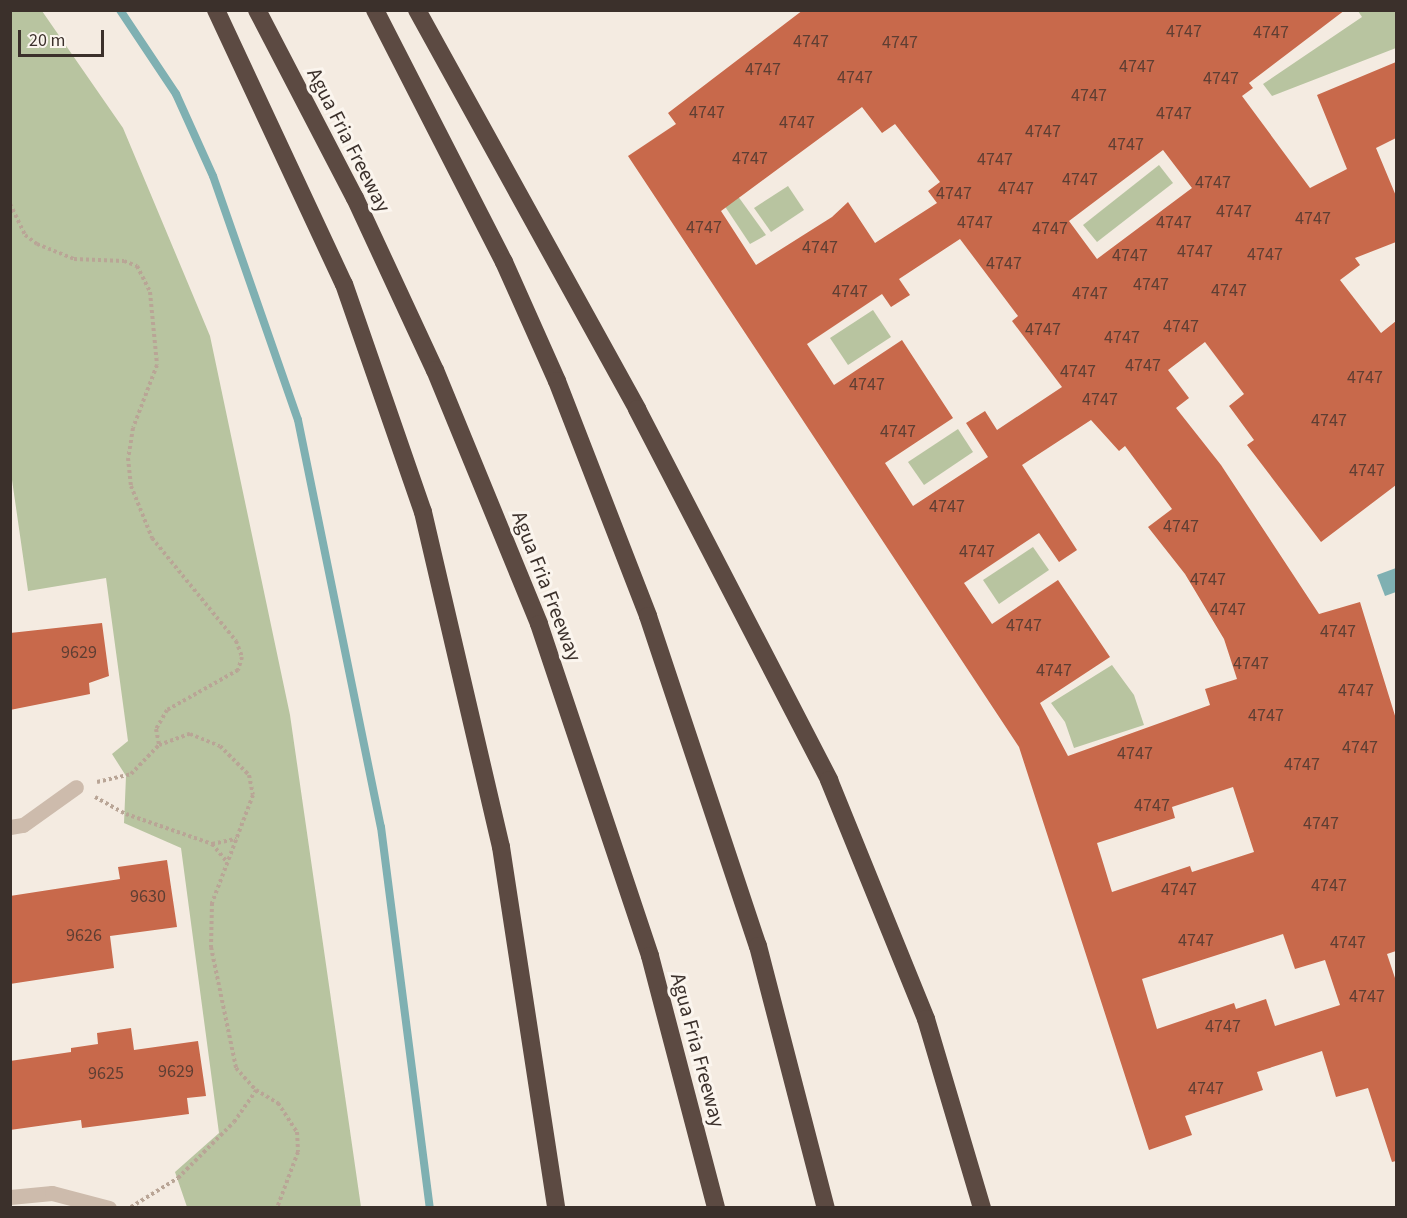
<!DOCTYPE html>
<html>
<head>
<meta charset="utf-8">
<style>
	body { margin:0 }
	#map { position:relative; width:1407px; height:1218px; overflow:hidden; background:#f4ebe1; font-family:"Source Sans 3",sans-serif }
	div>[style] { position:absolute }
	.green>* { inset:0; background:#b8c4a0 }
	.water>* { inset:0; background:#7fb0b2 }
	.stream>* { height:8px; margin:-4px; padding:0 4px; transform-origin:4px; border-radius:4px; background:#7fb0b2 }
	.building>* { inset:0; background:#c8694b }
	.path>* { height:4px; margin-top:-2px; transform-origin:0; background:repeating-linear-gradient(90deg,#b9a596 0 3px,transparent 0 6px) }
	.minor>* { height:15px; margin:-7.5px; padding:0 7.5px; transform-origin:7.5px; border-radius:7.5px; background:#cdbbac }
	.highway>* { height:18px; margin:-9px; padding:0 9px; transform-origin:9px; border-radius:9px; background:#5c4a42 }
	span { translate:-50% -50%; white-space:nowrap; text-align:center; line-height:1.15; -webkit-text-stroke:6px #fbf5ee; paint-order:stroke }
	.number-label { font-size:18px; color:#5e3e33 }
	.number-label span { -webkit-text-stroke-width:0 }
	.street-label { font-size:21px; color:#3b302b }
	.frame { position:absolute; inset:0; border:12px solid #3b302b; pointer-events:none }
	.scale { position:absolute; left:18px; top:30px; width:86px; height:27px; box-sizing:border-box; border:3px solid #3b302b; border-top:0; padding-left:8px; font-size:18px; line-height:21px; white-space:nowrap; color:#3b302b; -webkit-text-stroke:4px #fbf5ee; paint-order:stroke }
</style>
</head>
<body>
<div id="map">
	<div class="green">
		<div style="clip-path:polygon(10px 11px,42px 11px,123px 128px,210px 336px,290px 715px,361px 1207px,187px 1207px,175px 1172px,219px 1133px,181px 848px,124px 823px,126px 776px,112px 754px,128px 741px,106px 578px,28px 591px,10px 466px)"></div>
		<div style="clip-path:polygon(1358px 11px,1396px 11px,1396px 48px,1272px 96px,1263px 84px,1362px 17px)"></div>
		<div style="clip-path:polygon(706px 152px,766px 235px,750px 244px,694px 160px)"></div>
		<div style="clip-path:polygon(1159px 165px,1173px 183px,1097px 242px,1083px 225px)"></div>
		<div style="clip-path:polygon(788px 186px,804px 210px,771px 232px,754px 208px)"></div>
		<div style="clip-path:polygon(873px 310px,891px 337px,848px 365px,830px 338px)"></div>
		<div style="clip-path:polygon(958px 429px,973px 452px,924px 485px,908px 462px)"></div>
		<div style="clip-path:polygon(1033px 547px,1049px 570px,999px 604px,983px 580px)"></div>
		<div style="clip-path:polygon(1112px 665px,1134px 695px,1144px 725px,1074px 748px,1065px 722px,1051px 703px)"></div>
	</div>
	<div class="water">
		<div style="clip-path:polygon(1396px 568px,1396px 592px,1385px 596px,1377px 575px)"></div>
	</div>
	<div class="stream">
		<div style="left:120px;top:10px;width:101px;rotate:56.3deg"></div>
		<div style="left:176px;top:94px;width:90px;rotate:65.7deg"></div>
		<div style="left:213px;top:176px;width:258px;rotate:70.8deg"></div>
		<div style="left:298px;top:420px;width:415px;rotate:78.5deg"></div>
		<div style="left:381px;top:827px;width:384px;rotate:82.7deg"></div>
	</div>
	<div class="building">
		<div style="clip-path:polygon(evenodd,803px 10px,1345px 10px,1249px 83px,1253px 88px,1242px 96px,1310px 188px,1347px 169px,1317px 95px,1396px 62px,1396px 138px,1376px 148px,1396px 196px,1396px 242px,1355px 258px,1360px 265px,1340px 280px,1381px 333px,1396px 321px,1396px 485px,1321px 542px,1247px 445px,1254px 440px,1229px 406px,1244px 394px,1205px 342px,1168px 370px,1189px 398px,1176px 408px,1221px 465px,1319px 614px,1360px 602px,1396px 719px,1396px 951px,1387px 954px,1396px 981px,1396px 1161px,1392px 1162px,1368px 1088px,1336px 1097px,1322px 1051px,1257px 1072px,1263px 1090px,1185px 1116px,1192px 1135px,1149px 1150px,1019px 747px,628px 156px,676px 124px,668px 113px,803px 10px,862px 107px,882px 133px,895px 124px,940px 182px,928px 191px,937px 203px,875px 243px,848px 202px,832px 217px,756px 265px,721px 211px,862px 107px,803px 10px,1163px 150px,1192px 188px,1097px 259px,1069px 221px,1163px 150px,803px 10px,960px 239px,1018px 316px,1012px 321px,1062px 387px,997px 430px,985px 411px,966px 423px,988px 457px,913px 506px,885px 463px,953px 418px,902px 340px,834px 385px,807px 344px,882px 294px,891px 307px,910px 295px,899px 279px,960px 239px,803px 10px,1091px 420px,1119px 451px,1125px 446px,1172px 509px,1148px 527px,1185px 574px,1224px 639px,1237px 679px,1205px 689px,1210px 705px,1068px 756px,1040px 703px,1110px 657px,1058px 580px,992px 624px,964px 583px,1039px 533px,1059px 562px,1077px 550px,1022px 465px,1091px 420px,803px 10px,1233px 787px,1254px 852px,1192px 872px,1190px 866px,1112px 892px,1097px 843px,1175px 818px,1172px 807px,1233px 787px,803px 10px,1283px 934px,1295px 969px,1325px 960px,1340px 1005px,1275px 1026px,1266px 999px,1236px 1009px,1234px 1003px,1157px 1029px,1142px 979px,1283px 934px)"></div>
		<div style="clip-path:polygon(102px 623px,109px 676px,89px 683px,90px 694px,10px 710px,10px 633px)"></div>
		<div style="clip-path:polygon(167px 860px,177px 927px,110px 936px,114px 968px,10px 984px,10px 896px,120px 879px,118px 867px)"></div>
		<div style="clip-path:polygon(131px 1028px,134px 1050px,198px 1041px,206px 1096px,187px 1098px,189px 1114px,82px 1128px,81px 1120px,10px 1130px,10px 1061px,71px 1052px,71px 1048px,98px 1044px,97px 1033px)"></div>
	</div>
	<div class="path">
		<div style="left:10px;top:204px;width:34px;rotate:64deg"></div>
		<div style="left:25px;top:235px;width:15px;rotate:37deg"></div>
		<div style="left:37px;top:244px;width:40px;rotate:22deg"></div>
		<div style="left:74px;top:259px;width:50px;rotate:2.3deg"></div>
		<div style="left:124px;top:261px;width:14px;rotate:21deg"></div>
		<div style="left:137px;top:266px;width:29px;rotate:63deg"></div>
		<div style="left:150px;top:292px;width:73px;rotate:84.5deg"></div>
		<div style="left:157px;top:365px;width:67px;rotate:110.9deg"></div>
		<div style="left:133px;top:428px;width:30px;rotate:99deg"></div>
		<div style="left:128px;top:458px;width:28px;rotate:84deg"></div>
		<div style="left:131px;top:486px;width:56px;rotate:68deg"></div>
		<div style="left:152px;top:538px;width:133px;rotate:50.8deg"></div>
		<div style="left:236px;top:641px;width:17px;rotate:69deg"></div>
		<div style="left:242px;top:657px;width:14px;rotate:107deg"></div>
		<div style="left:238px;top:670px;width:81px;rotate:150.6deg"></div>
		<div style="left:167px;top:710px;width:22px;rotate:120deg"></div>
		<div style="left:156px;top:729px;width:16px;rotate:79deg"></div>
		<div style="left:97px;top:782px;width:35px;rotate:-13deg"></div>
		<div style="left:131px;top:774px;width:40px;rotate:-46deg"></div>
		<div style="left:159px;top:745px;width:33px;rotate:-20deg"></div>
		<div style="left:190px;top:734px;width:32px;rotate:22deg"></div>
		<div style="left:220px;top:746px;width:41px;rotate:45deg"></div>
		<div style="left:249px;top:775px;width:20px;rotate:79deg"></div>
		<div style="left:253px;top:795px;width:116px;rotate:110.8deg"></div>
		<div style="left:212px;top:903px;width:44px;rotate:91.3deg"></div>
		<div style="left:211px;top:947px;width:124px;rotate:78.3deg"></div>
		<div style="left:236px;top:1068px;width:30px;rotate:48deg"></div>
		<div style="left:256px;top:1090px;width:26px;rotate:31deg"></div>
		<div style="left:278px;top:1103px;width:35px;rotate:57deg"></div>
		<div style="left:297px;top:1132px;width:20px;rotate:87deg"></div>
		<div style="left:298px;top:1152px;width:60px;rotate:110.6deg"></div>
		<div style="left:95px;top:797px;width:35px;rotate:29deg"></div>
		<div style="left:126px;top:814px;width:91px;rotate:19.2deg"></div>
		<div style="left:212px;top:844px;width:23px;rotate:50deg"></div>
		<div style="left:212px;top:844px;width:25px;rotate:-12deg"></div>
		<div style="left:131px;top:1207px;width:55px;rotate:-31.7deg"></div>
		<div style="left:178px;top:1178px;width:79px;rotate:-45deg"></div>
		<div style="left:234px;top:1122px;width:39px;rotate:-55deg"></div>
	</div>
	<div class="minor">
		<div style="left:10px;top:827px;width:13px;rotate:-9deg"></div>
		<div style="left:23px;top:825px;width:65px;rotate:-35.6deg"></div>
		<div style="left:10px;top:1197px;width:42px;rotate:-5.4deg"></div>
		<div style="left:52px;top:1193px;width:59px;rotate:14.7deg"></div>
	</div>
	<div class="highway">
		<div style="left:216px;top:10px;width:302px;rotate:65deg"></div>
		<div style="left:344px;top:284px;width:241px;rotate:70.9deg"></div>
		<div style="left:423px;top:512px;width:344px;rotate:76.9deg"></div>
		<div style="left:501px;top:847px;width:365px;rotate:81.3deg"></div>
		<div style="left:257px;top:10px;width:212px;rotate:62.5deg"></div>
		<div style="left:355px;top:198px;width:190px;rotate:65.1deg"></div>
		<div style="left:435px;top:370px;width:274px;rotate:67.7deg"></div>
		<div style="left:539px;top:624px;width:350px;rotate:71.5deg"></div>
		<div style="left:650px;top:956px;width:260px;rotate:75.3deg"></div>
		<div style="left:375px;top:10px;width:283px;rotate:62.9deg"></div>
		<div style="left:504px;top:262px;width:130px;rotate:66deg"></div>
		<div style="left:557px;top:381px;width:252px;rotate:68.8deg"></div>
		<div style="left:648px;top:616px;width:348px;rotate:71.6deg"></div>
		<div style="left:758px;top:946px;width:271px;rotate:75.5deg"></div>
		<div style="left:417px;top:10px;width:456px;rotate:61.1deg"></div>
		<div style="left:637px;top:409px;width:418px;rotate:62.6deg"></div>
		<div style="left:829px;top:780px;width:258px;rotate:67.9deg"></div>
		<div style="left:926px;top:1019px;width:197px;rotate:73.5deg"></div>
	</div>
	<div class="number-label">
		<span style="left:1184px;top:32px">4747</span>
		<span style="left:1271px;top:33px">4747</span>
		<span style="left:811px;top:42px">4747</span>
		<span style="left:900px;top:43px">4747</span>
		<span style="left:1137px;top:67px">4747</span>
		<span style="left:763px;top:70px">4747</span>
		<span style="left:855px;top:78px">4747</span>
		<span style="left:1221px;top:79px">4747</span>
		<span style="left:1089px;top:96px">4747</span>
		<span style="left:707px;top:113px">4747</span>
		<span style="left:1174px;top:114px">4747</span>
		<span style="left:797px;top:123px">4747</span>
		<span style="left:1043px;top:132px">4747</span>
		<span style="left:1126px;top:145px">4747</span>
		<span style="left:750px;top:159px">4747</span>
		<span style="left:995px;top:160px">4747</span>
		<span style="left:1080px;top:180px">4747</span>
		<span style="left:1213px;top:183px">4747</span>
		<span style="left:1016px;top:189px">4747</span>
		<span style="left:954px;top:194px">4747</span>
		<span style="left:1234px;top:212px">4747</span>
		<span style="left:1313px;top:219px">4747</span>
		<span style="left:975px;top:223px">4747</span>
		<span style="left:1174px;top:223px">4747</span>
		<span style="left:704px;top:228px">4747</span>
		<span style="left:1050px;top:229px">4747</span>
		<span style="left:820px;top:248px">4747</span>
		<span style="left:1195px;top:252px">4747</span>
		<span style="left:1265px;top:255px">4747</span>
		<span style="left:1130px;top:256px">4747</span>
		<span style="left:1004px;top:264px">4747</span>
		<span style="left:1151px;top:285px">4747</span>
		<span style="left:1229px;top:291px">4747</span>
		<span style="left:850px;top:292px">4747</span>
		<span style="left:1090px;top:294px">4747</span>
		<span style="left:1181px;top:327px">4747</span>
		<span style="left:1043px;top:330px">4747</span>
		<span style="left:1122px;top:338px">4747</span>
		<span style="left:1143px;top:366px">4747</span>
		<span style="left:1078px;top:372px">4747</span>
		<span style="left:1365px;top:378px">4747</span>
		<span style="left:867px;top:385px">4747</span>
		<span style="left:1100px;top:400px">4747</span>
		<span style="left:1329px;top:421px">4747</span>
		<span style="left:898px;top:432px">4747</span>
		<span style="left:1367px;top:471px">4747</span>
		<span style="left:947px;top:507px">4747</span>
		<span style="left:1181px;top:527px">4747</span>
		<span style="left:977px;top:552px">4747</span>
		<span style="left:1208px;top:580px">4747</span>
		<span style="left:1228px;top:610px">4747</span>
		<span style="left:1024px;top:626px">4747</span>
		<span style="left:1338px;top:632px">4747</span>
		<span style="left:79px;top:653px">9629</span>
		<span style="left:1251px;top:664px">4747</span>
		<span style="left:1054px;top:671px">4747</span>
		<span style="left:1356px;top:691px">4747</span>
		<span style="left:1266px;top:716px">4747</span>
		<span style="left:1360px;top:748px">4747</span>
		<span style="left:1135px;top:754px">4747</span>
		<span style="left:1302px;top:765px">4747</span>
		<span style="left:1152px;top:806px">4747</span>
		<span style="left:1321px;top:824px">4747</span>
		<span style="left:1329px;top:886px">4747</span>
		<span style="left:1179px;top:890px">4747</span>
		<span style="left:148px;top:897px">9630</span>
		<span style="left:84px;top:936px">9626</span>
		<span style="left:1196px;top:941px">4747</span>
		<span style="left:1348px;top:943px">4747</span>
		<span style="left:1367px;top:997px">4747</span>
		<span style="left:1223px;top:1027px">4747</span>
		<span style="left:176px;top:1072px">9629</span>
		<span style="left:106px;top:1074px">9625</span>
		<span style="left:1206px;top:1089px">4747</span>
	</div>
	<div class="street-label">
		<span style="left:349px;top:140px;rotate:63deg">Agua Fria Freeway</span>
		<span style="left:547px;top:586px;rotate:69deg">Agua Fria Freeway</span>
		<span style="left:698px;top:1050px;rotate:75deg">Agua Fria Freeway</span>
	</div>
	<div class="frame"></div>
	<div class="scale">20 m</div>
</div>
</body>
</html>
